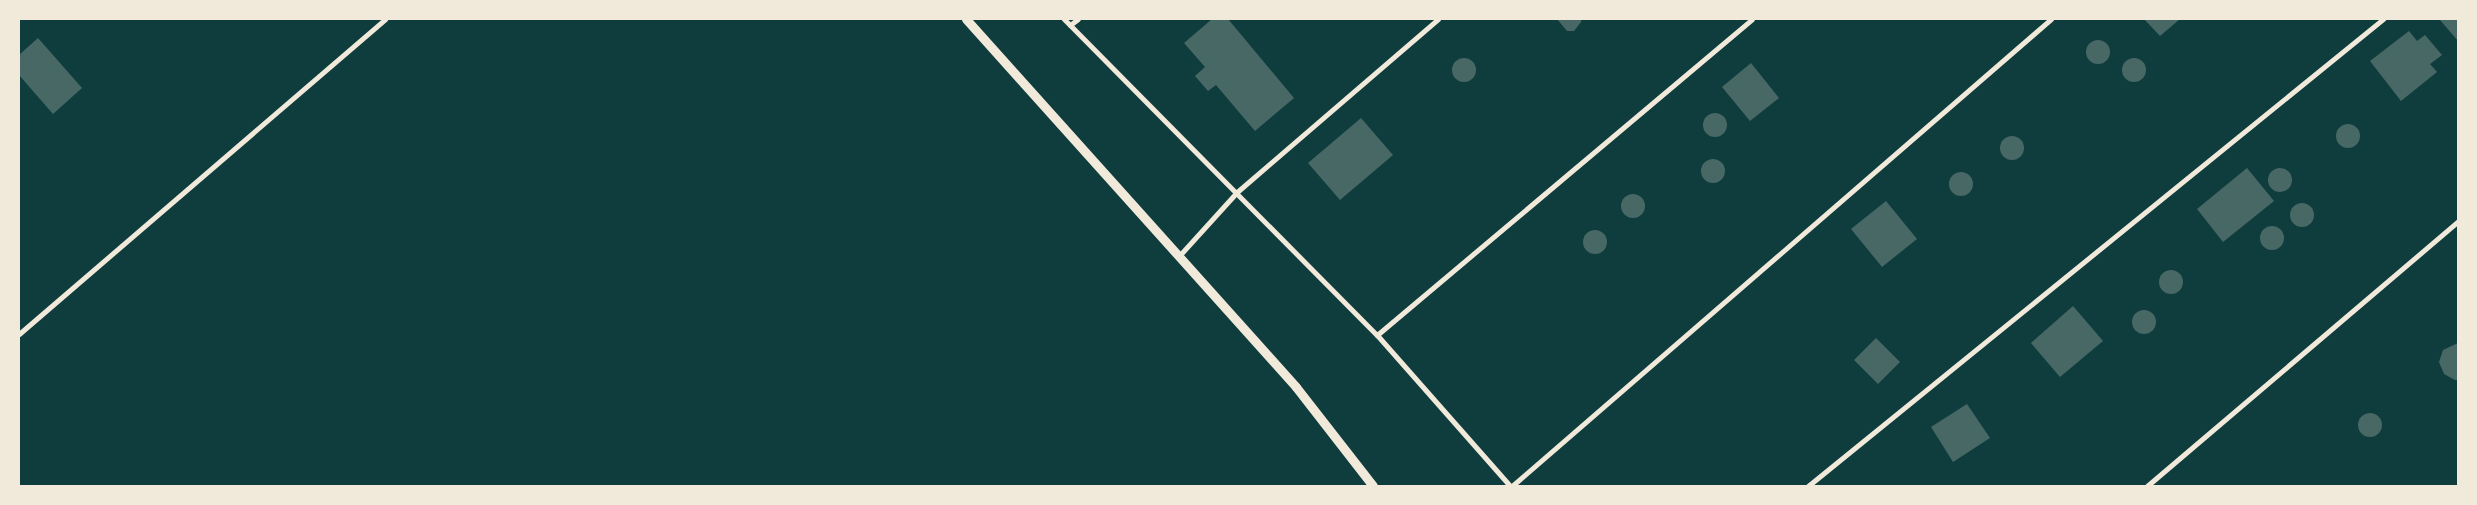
<!DOCTYPE html>
<html>
<head>
<meta charset="utf-8">
<style>
	body { margin:0 }
	#map { position:relative; width:2477px; height:505px; overflow:hidden; background:#0f3d3e; font-family:Lato,sans-serif }
	div>[style] { position:absolute }
	.building>* { inset:0; background:#486865 }
	.round { border-radius:50% }
	.minor>* { height:5px; margin:-2.5px; padding:0 2.5px; transform-origin:2.5px; border-radius:2.5px; background:#f1e9da }
	.tertiary>* { height:9px; margin:-4.5px; padding:0 4.5px; transform-origin:4.5px; border-radius:4.5px; background:#f1e9da }
	span { translate:-50% -50%; white-space:nowrap; text-align:center; line-height:1.15; -webkit-text-stroke:5px #f1e9da; paint-order:stroke }
	.frame { position:absolute; inset:0; border:20px solid #f1e9da; pointer-events:none }
</style>
</head>
<body>
<div id="map">
	<div class="building">
		<div style="clip-path:polygon(1212px 19px,1228px 19px,1294px 98px,1255px 131px,1216px 85px,1208px 91px,1195px 76px,1205px 67px,1184px 43px)"></div>
		<div style="clip-path:polygon(1557px 19px,1581px 19px,1581px 22px,1574px 31px,1567px 31px)"></div>
		<div style="clip-path:polygon(2144px 19px,2180px 19px,2160px 36px)"></div>
		<div style="clip-path:polygon(2442px 19px,2458px 19px,2458px 41px,2440px 20px)"></div>
		<div style="clip-path:polygon(2409px 31px,2417px 41px,2425px 35px,2442px 55px,2430px 64px,2437px 72px,2401px 101px,2370px 61px)"></div>
		<div style="clip-path:polygon(38px 38px,82px 88px,53px 114px,19px 75px,19px 55px)"></div>
		<div class="round" style="left:2086px;top:40px;width:24px;height:24px"></div>
		<div class="round" style="left:2122px;top:58px;width:24px;height:24px"></div>
		<div class="round" style="left:1452px;top:58px;width:24px;height:24px"></div>
		<div style="clip-path:polygon(1751px 63px,1779px 98px,1750px 121px,1722px 87px)"></div>
		<div class="round" style="left:1703px;top:113px;width:24px;height:24px"></div>
		<div style="clip-path:polygon(1361px 118px,1393px 155px,1340px 200px,1308px 163px)"></div>
		<div class="round" style="left:2336px;top:124px;width:24px;height:24px"></div>
		<div class="round" style="left:2000px;top:136px;width:24px;height:24px"></div>
		<div class="round" style="left:1701px;top:159px;width:24px;height:24px"></div>
		<div style="clip-path:polygon(2247px 168px,2274px 201px,2223px 242px,2197px 209px)"></div>
		<div class="round" style="left:2268px;top:168px;width:24px;height:24px"></div>
		<div class="round" style="left:1949px;top:172px;width:24px;height:24px"></div>
		<div class="round" style="left:1621px;top:194px;width:24px;height:24px"></div>
		<div style="clip-path:polygon(1886px 201px,1917px 239px,1882px 267px,1851px 229px)"></div>
		<div class="round" style="left:2290px;top:203px;width:24px;height:24px"></div>
		<div class="round" style="left:2260px;top:226px;width:24px;height:24px"></div>
		<div class="round" style="left:1583px;top:230px;width:24px;height:24px"></div>
		<div class="round" style="left:2159px;top:270px;width:24px;height:24px"></div>
		<div style="clip-path:polygon(2073px 306px,2103px 341px,2060px 377px,2031px 343px)"></div>
		<div class="round" style="left:2132px;top:310px;width:24px;height:24px"></div>
		<div style="clip-path:polygon(1876px 338px,1900px 362px,1878px 384px,1854px 360px)"></div>
		<div style="clip-path:polygon(2458px 343px,2458px 380px,2455px 380px,2444px 374px,2439px 362px,2443px 350px)"></div>
		<div style="clip-path:polygon(1967px 404px,1990px 438px,1953px 462px,1931px 427px)"></div>
		<div class="round" style="left:2358px;top:413px;width:24px;height:24px"></div>
	</div>
	<div class="minor">
		<div style="left:1064px;top:19px;width:445px;rotate:45.3deg"></div>
		<div style="left:1377px;top:335px;width:201px;rotate:48.6deg"></div>
		<div style="left:1070px;top:25px;width:10px;rotate:-37deg"></div>
		<div style="left:1179px;top:256px;width:86px;rotate:-47.8deg"></div>
		<div style="left:1237px;top:192px;width:265px;rotate:-40.7deg"></div>
		<div style="left:19px;top:334px;width:483px;rotate:-40.7deg"></div>
		<div style="left:1377px;top:335px;width:490px;rotate:-40.1deg"></div>
		<div style="left:1512px;top:486px;width:713px;rotate:-40.91deg"></div>
		<div style="left:1808px;top:486px;width:741px;rotate:-39.08deg"></div>
		<div style="left:2147px;top:486px;width:409px;rotate:-40.4deg"></div>
	</div>
	<div class="tertiary">
		<div style="left:966px;top:19px;width:494px;rotate:48.1deg"></div>
		<div style="left:1296px;top:387px;width:125px;rotate:52.1deg"></div>
	</div>
	<div class="frame"></div>
</div>
</body>
</html>
